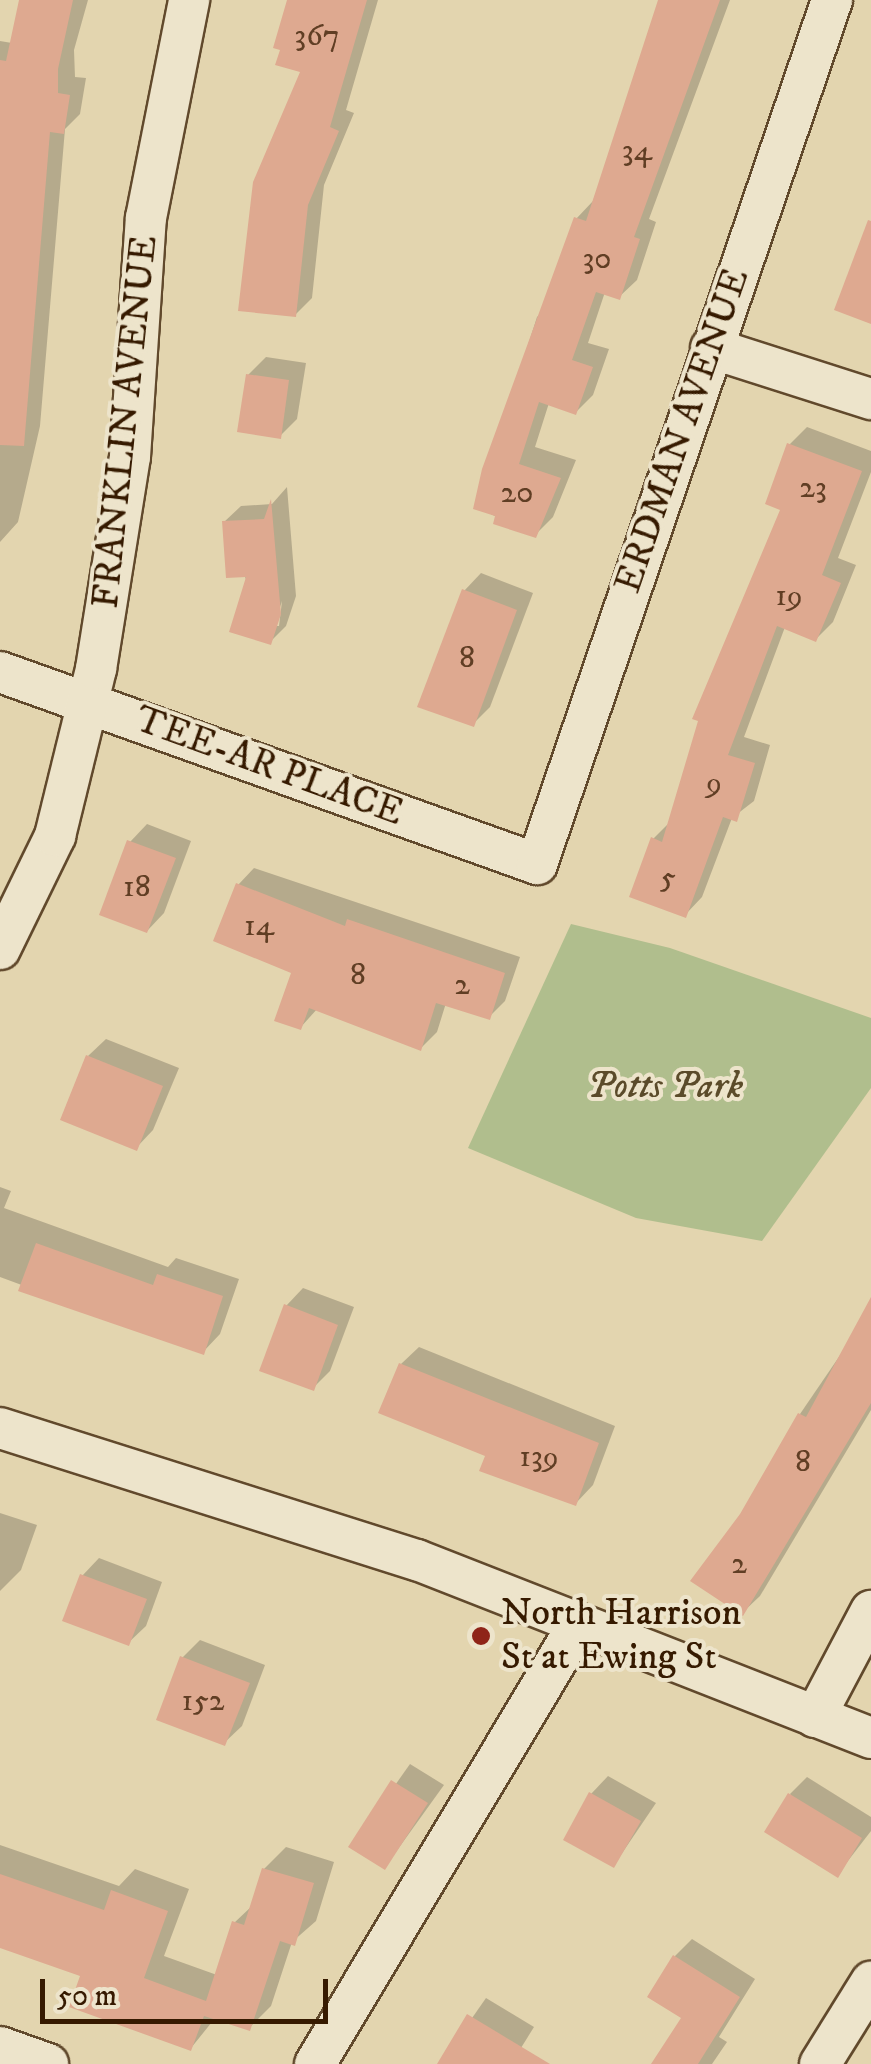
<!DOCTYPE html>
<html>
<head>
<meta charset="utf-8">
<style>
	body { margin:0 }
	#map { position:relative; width:871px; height:2064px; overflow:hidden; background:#e3d5af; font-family:"IM FELL DW Pica",serif }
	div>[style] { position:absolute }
	.green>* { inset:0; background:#b0be8d }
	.shadow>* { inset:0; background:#0003 }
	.building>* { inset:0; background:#dea990 }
	.roads { filter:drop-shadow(2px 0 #61492c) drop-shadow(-2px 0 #61492c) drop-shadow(0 2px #61492c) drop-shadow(0 -2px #61492c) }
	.minor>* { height:40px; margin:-20px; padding:0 20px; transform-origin:20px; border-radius:20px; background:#ede4cb }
	.dots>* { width:28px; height:28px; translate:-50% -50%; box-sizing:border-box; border:5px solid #ede4cb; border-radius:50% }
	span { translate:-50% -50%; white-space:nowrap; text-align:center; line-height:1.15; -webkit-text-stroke:8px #ede4cb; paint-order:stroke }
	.number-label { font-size:32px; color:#603e24 }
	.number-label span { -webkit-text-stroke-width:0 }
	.street-label { font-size:38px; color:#361a00 }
	.park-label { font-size:38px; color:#5b4b2a; font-style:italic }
	.poi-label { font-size:38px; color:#361a00 }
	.left { translate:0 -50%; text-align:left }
	.scale { position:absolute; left:40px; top:1979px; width:288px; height:45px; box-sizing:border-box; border:5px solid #361a00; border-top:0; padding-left:12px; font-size:30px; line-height:35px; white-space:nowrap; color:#361a00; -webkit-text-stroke:8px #ede4cb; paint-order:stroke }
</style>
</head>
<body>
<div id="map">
	<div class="green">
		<div style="clip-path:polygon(571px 924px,670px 948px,871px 1018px,871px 1088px,762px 1241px,636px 1218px,468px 1148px)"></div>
	</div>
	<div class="shadow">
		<div style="clip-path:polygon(20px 0,88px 0,74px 50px,75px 77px,86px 78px,80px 114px,65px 129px,40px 426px,18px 522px,0 542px,0 41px,12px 43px)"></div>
		<div style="clip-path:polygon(298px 0,378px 0,346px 110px,354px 113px,324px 185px,312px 298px,295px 315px,303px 70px)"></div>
		<div style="clip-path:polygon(665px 0,730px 0,649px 219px,656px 222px,637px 280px,619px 297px,605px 292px,588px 343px,609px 349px,593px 395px,576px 412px,549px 403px,535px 447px,576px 460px,553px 517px,535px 535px,476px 507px,537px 317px,547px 307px,576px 219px,593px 201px)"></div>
		<div style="clip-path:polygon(266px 357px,306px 363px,297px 419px,280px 436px,248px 375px)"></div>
		<div style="clip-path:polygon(807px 427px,871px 451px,871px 472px,838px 558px,856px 565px,833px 622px,816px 639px,785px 627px,744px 737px,770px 745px,754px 801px,732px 818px,702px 897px,685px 915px,653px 839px,671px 821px,783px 508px,789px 445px)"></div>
		<div style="clip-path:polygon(evenodd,287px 487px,296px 596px,286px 626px,270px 642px,224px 522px,241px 506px,272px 504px,287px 487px,282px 601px,279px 626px,274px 626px,282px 601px)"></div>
		<div style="clip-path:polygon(481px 573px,533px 593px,490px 707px,473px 724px,464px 591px)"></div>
		<div style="clip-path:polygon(147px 824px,191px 841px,164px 913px,147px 931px,130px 842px)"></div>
		<div style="clip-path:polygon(254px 868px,520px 957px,505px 1001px,489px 1017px,446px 1003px,437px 1032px,421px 1048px,318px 1008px,300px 1028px,294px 971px,238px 885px)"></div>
		<div style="clip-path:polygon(106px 1039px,179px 1068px,153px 1130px,136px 1148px,88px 1056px)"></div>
		<div style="clip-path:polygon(0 1187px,11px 1191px,4px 1208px,168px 1267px,176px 1258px,239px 1279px,220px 1334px,203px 1352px,0 1277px)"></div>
		<div style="clip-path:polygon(303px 1288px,354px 1307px,330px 1371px,313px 1388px,286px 1306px)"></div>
		<div style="clip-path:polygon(871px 1310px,871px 1410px,760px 1596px,742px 1613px,800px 1414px)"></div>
		<div style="clip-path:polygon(419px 1347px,615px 1426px,593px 1485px,576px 1503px,488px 1455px,401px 1364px)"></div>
		<div style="clip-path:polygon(0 1513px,37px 1525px,21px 1570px,0 1591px)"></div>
		<div style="clip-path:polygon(99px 1558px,162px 1582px,146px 1626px,128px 1643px,82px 1576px)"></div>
		<div style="clip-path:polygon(200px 1640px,265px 1665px,242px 1726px,224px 1743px,182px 1658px)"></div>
		<div style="clip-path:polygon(410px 1764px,444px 1785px,385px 1867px,352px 1846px)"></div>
		<div style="clip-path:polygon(608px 1776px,656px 1803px,614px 1865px,591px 1794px)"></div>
		<div style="clip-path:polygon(807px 1777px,871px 1817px,871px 1831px,837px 1875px,790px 1794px)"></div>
		<div style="clip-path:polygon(0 1845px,119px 1886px,135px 1869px,189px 1889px,164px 1956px,217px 1975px,234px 1923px,253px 1905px,264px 1869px,286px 1847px,334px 1862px,316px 1921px,292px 1942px,271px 2006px,249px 2028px,216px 2017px,191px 2048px,83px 1974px,0 1946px)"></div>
		<div style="clip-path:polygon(692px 1939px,755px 1979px,719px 2037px,727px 2042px,712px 2064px,654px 2064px,684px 2018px,675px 1956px)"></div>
		<div style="clip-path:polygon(486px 1998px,534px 2027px,511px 2064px,440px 2064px)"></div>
	</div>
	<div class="building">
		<div style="clip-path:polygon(19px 0,73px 0,58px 69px,58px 93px,70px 95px,64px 134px,50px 132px,24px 446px,0 445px,0 60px,6px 61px)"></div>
		<div style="clip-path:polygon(287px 0,367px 0,330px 127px,339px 131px,308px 205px,296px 317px,238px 311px,253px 182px,300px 72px,275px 65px,280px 50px,273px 48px)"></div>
		<div style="clip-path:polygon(658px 0,720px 0,634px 237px,640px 239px,620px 300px,596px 292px,572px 360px,593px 367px,576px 415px,539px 402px,519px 464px,561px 478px,536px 538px,493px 524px,495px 516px,473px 509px,482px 469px,574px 217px,586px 221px)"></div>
		<div style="clip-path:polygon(868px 220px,871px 221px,871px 324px,834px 310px)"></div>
		<div style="clip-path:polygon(246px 374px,289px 380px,281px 439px,237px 432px)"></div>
		<div style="clip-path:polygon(787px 443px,862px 471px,822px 575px,841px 583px,816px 642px,777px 626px,728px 755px,755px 763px,737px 822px,723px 817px,686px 918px,629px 897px,651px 837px,662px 842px,698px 721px,692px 719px,780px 510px,765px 504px)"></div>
		<div style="clip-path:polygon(271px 499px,281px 614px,271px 645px,229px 632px,246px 577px,226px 578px,222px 521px,264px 519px)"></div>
		<div style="clip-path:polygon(462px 589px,517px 610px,474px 727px,417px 707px)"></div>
		<div style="clip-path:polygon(127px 840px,176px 858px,147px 933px,99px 915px)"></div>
		<div style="clip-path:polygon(236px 883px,345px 926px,347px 919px,505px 973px,490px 1020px,436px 1003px,421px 1051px,309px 1008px,301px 1030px,274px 1021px,291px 973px,213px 941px)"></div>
		<div style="clip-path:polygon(86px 1055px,163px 1086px,137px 1151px,60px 1120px)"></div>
		<div style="clip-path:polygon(36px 1243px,153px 1285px,157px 1274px,223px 1296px,204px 1355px,18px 1291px)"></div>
		<div style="clip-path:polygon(871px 1297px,871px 1403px,743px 1616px,690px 1581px,740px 1514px,798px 1413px,806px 1417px)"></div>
		<div style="clip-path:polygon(284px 1304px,338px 1325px,314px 1391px,259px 1371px)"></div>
		<div style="clip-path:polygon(399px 1363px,599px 1443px,576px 1506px,479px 1471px,485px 1456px,378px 1413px)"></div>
		<div style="clip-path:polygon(80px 1574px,147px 1599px,129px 1646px,62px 1621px)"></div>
		<div style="clip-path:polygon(180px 1656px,250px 1683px,225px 1746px,156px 1720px)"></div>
		<div style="clip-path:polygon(391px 1780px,428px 1803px,385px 1870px,348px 1847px)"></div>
		<div style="clip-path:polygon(589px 1792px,641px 1821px,614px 1868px,563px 1840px)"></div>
		<div style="clip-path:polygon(788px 1793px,862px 1838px,838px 1878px,764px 1832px)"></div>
		<div style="clip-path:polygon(262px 1868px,314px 1883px,295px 1946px,280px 1941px,250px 2031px,204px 2016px,191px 2051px,69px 2007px,80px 1976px,0 1948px,0 1874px,104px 1910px,111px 1890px,168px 1911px,144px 1978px,206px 2001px,232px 1921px,244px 1925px)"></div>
		<div style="clip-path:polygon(673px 1955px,740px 1997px,698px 2064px,651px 2064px,681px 2018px,647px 1997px)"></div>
		<div style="clip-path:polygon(467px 2014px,550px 2064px,437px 2064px)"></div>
	</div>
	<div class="roads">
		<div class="minor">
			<div style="left:711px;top:348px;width:168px;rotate:17.7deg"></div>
			<div style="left:0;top:672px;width:570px;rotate:19.67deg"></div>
			<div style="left:537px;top:864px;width:913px;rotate:-71.15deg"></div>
			<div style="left:0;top:949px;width:126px;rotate:-64deg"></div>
			<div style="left:55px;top:836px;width:172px;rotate:-76.2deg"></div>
			<div style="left:96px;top:669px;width:215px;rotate:-80.9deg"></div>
			<div style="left:130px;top:457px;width:240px;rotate:-86.2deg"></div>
			<div style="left:146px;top:218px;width:222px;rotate:-78.8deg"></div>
			<div style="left:0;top:1428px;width:437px;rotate:17.6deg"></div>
			<div style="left:417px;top:1560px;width:488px;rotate:21.4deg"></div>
			<div style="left:815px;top:1717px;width:120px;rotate:-62.2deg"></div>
			<div style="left:0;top:2047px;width:51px;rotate:19.5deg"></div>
			<div style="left:315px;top:2064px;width:512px;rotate:-59.07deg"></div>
			<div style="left:820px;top:2064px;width:97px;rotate:-58.1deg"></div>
		</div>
	</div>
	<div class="dots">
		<div style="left:481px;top:1636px;background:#8f2418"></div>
	</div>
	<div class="number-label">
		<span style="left:317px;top:36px">367</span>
		<span style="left:637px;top:151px">34</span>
		<span style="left:597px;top:259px">30</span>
		<span style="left:813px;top:488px">23</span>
		<span style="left:517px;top:493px">20</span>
		<span style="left:789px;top:596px">19</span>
		<span style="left:467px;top:658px">8</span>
		<span style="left:714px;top:783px">9</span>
		<span style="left:668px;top:878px">5</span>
		<span style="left:137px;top:887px">18</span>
		<span style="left:259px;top:926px">14</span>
		<span style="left:358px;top:975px">8</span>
		<span style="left:462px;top:985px">2</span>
		<span style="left:539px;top:1457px">139</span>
		<span style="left:803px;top:1462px">8</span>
		<span style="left:739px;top:1564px">2</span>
		<span style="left:203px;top:1701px">152</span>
	</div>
	<div class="street-label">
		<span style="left:126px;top:422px;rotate:-84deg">FRANKLIN AVENUE</span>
		<span style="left:683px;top:431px;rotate:-71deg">ERDMAN AVENUE</span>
		<span style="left:269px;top:767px;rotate:20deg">TEE-AR PLACE</span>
	</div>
	<div class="park-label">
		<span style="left:665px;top:1087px">Potts Park</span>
	</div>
	<div class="poi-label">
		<span class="left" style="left:501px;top:1636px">North Harrison<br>St at Ewing St</span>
	</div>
	<div class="scale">50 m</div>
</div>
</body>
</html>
